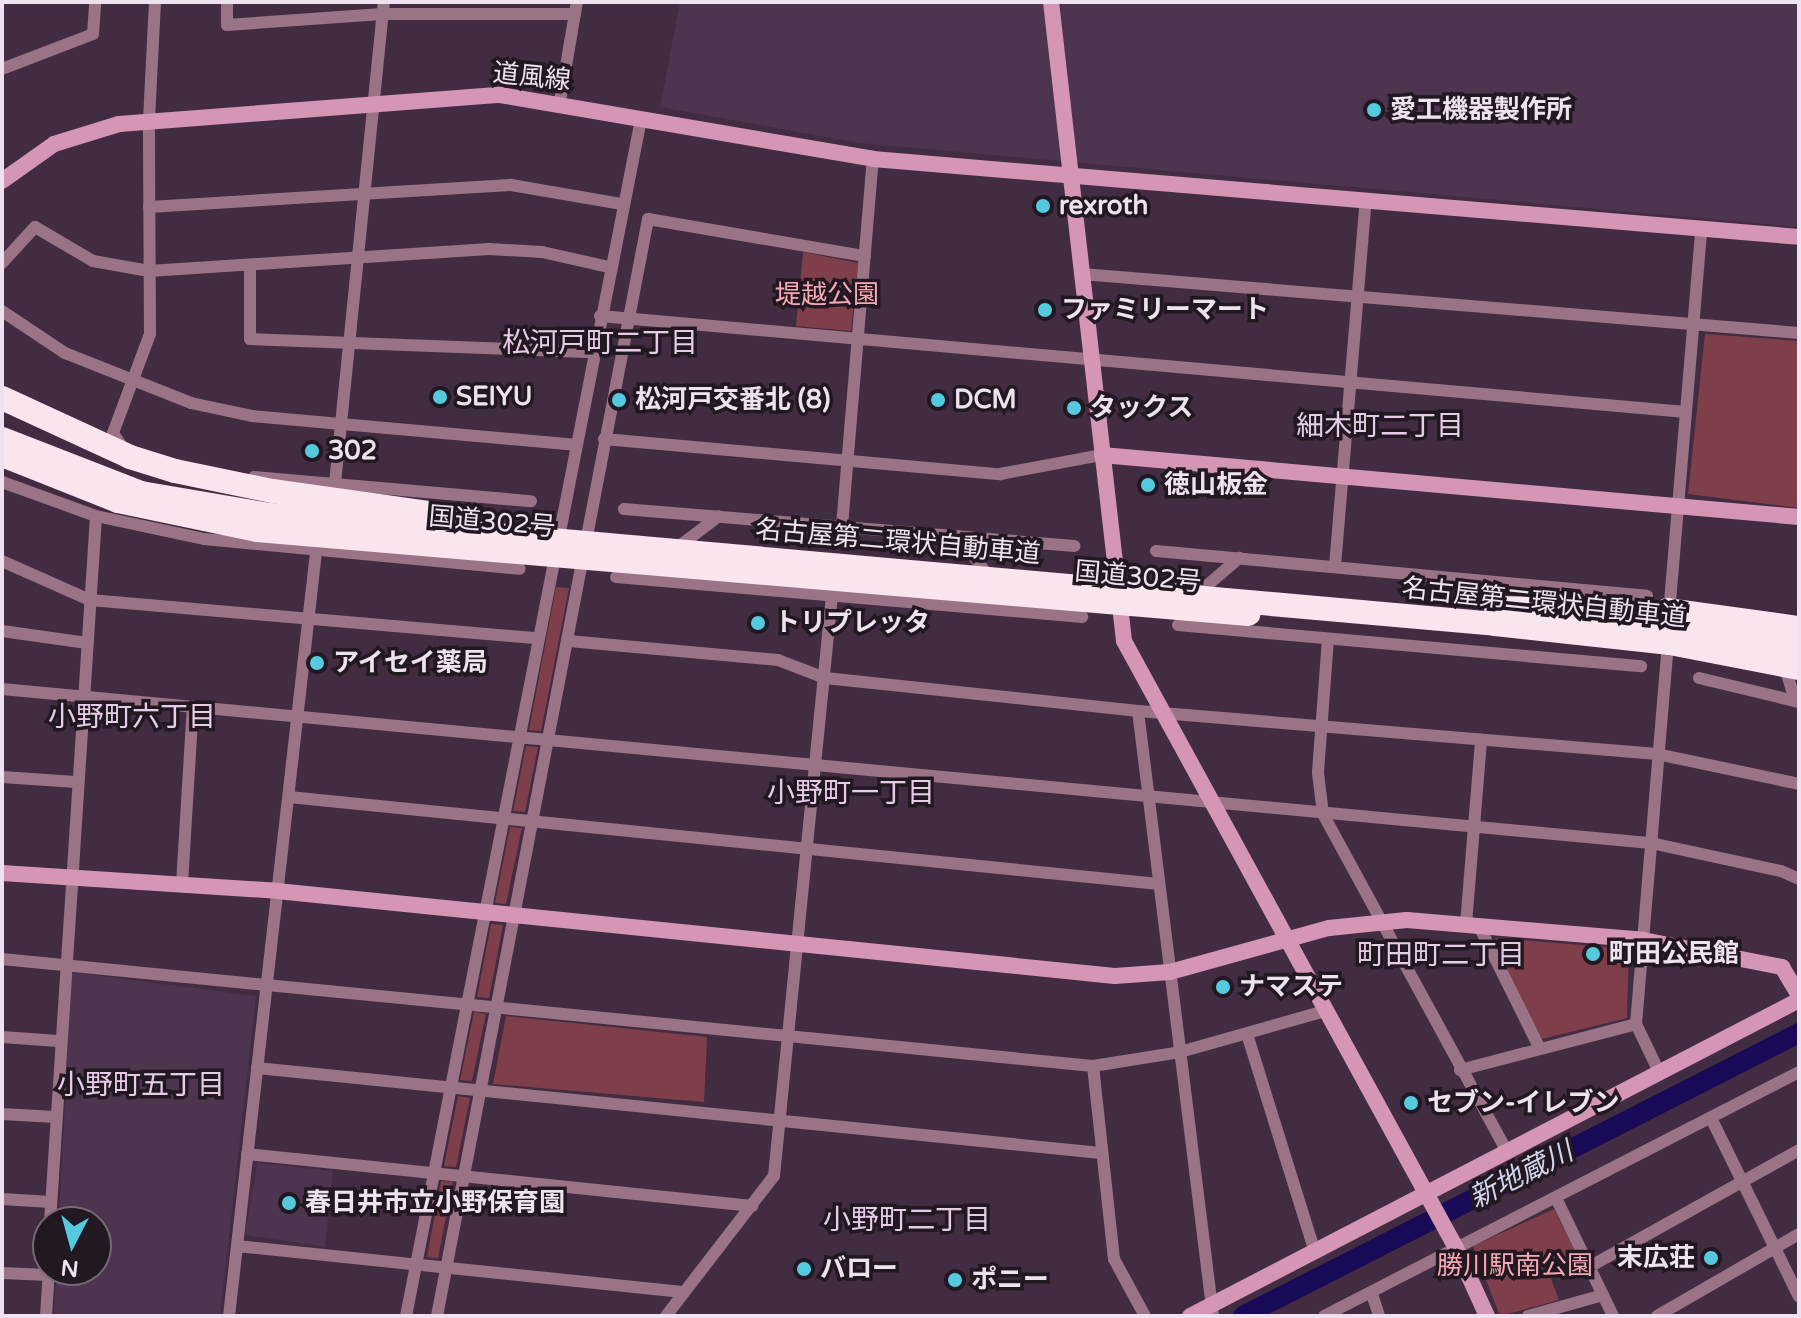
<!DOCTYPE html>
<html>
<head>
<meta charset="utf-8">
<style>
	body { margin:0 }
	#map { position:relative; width:1801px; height:1318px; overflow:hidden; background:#412c42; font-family:"Varela Round","Noto Sans JP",sans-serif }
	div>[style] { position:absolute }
	.built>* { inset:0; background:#4d344f }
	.green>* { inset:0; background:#7f3f4a }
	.river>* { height:20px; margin:-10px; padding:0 10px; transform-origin:10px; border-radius:10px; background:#190a58 }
	.street>* { height:12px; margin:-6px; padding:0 6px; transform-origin:6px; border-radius:6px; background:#9b7387 }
	.secondary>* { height:16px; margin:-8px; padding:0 8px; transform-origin:8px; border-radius:8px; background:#d596b6 }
	.highway>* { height:24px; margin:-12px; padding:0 12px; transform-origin:12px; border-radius:12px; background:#f9e5ee }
	.highway-bridge>* { height:24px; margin:-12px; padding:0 12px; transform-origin:12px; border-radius:12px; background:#f9e5ee }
	.dots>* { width:22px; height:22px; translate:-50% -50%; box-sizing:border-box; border:4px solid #221822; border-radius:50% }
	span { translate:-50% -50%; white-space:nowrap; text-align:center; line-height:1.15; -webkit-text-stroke:7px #221822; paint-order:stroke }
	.street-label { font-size:26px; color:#efe2f0 }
	.poi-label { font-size:26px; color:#efe2f0; font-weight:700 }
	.left { translate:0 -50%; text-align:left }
	.right { translate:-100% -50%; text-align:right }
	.park-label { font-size:26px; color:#f8a8b4 }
	.neighbourhood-label { font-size:28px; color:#e7cce8 }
	.water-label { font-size:28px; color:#d2d5ec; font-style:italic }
	.frame { position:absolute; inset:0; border:4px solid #efe2f0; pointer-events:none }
	.north { position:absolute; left:32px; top:1206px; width:80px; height:80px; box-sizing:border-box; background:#221822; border:2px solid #746974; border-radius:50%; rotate:186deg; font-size:22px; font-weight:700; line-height:32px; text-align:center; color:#efe2f0 }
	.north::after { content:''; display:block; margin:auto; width:28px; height:36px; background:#55cadf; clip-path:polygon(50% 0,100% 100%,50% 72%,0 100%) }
</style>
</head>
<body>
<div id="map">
	<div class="built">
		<div style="clip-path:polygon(680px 2px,1799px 2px,1799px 227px,859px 143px,660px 107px)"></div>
		<div style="clip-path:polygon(76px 973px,256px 996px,220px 1316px,54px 1316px,56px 1270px,96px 1270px,96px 1222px,59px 1222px,71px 976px)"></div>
		<div style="clip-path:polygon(257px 1163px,333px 1171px,325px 1247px,245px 1235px)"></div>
	</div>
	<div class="green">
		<div style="clip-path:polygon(803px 252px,858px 263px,851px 331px,796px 326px)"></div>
		<div style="clip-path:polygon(1705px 334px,1799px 341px,1799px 508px,1688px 494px)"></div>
		<div style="clip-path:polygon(556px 587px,569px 588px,541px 731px,529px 730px)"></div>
		<div style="clip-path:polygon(526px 746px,538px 747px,525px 812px,513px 811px)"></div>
		<div style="clip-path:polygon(510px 827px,522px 828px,506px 904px,495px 903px)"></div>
		<div style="clip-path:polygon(491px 924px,503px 925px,489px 998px,477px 997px)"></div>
		<div style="clip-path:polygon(1496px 938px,1629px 949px,1627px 1018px,1542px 1039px,1491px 944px)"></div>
		<div style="clip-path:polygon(474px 1012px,486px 1014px,472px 1081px,460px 1080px)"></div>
		<div style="clip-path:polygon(506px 1016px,707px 1037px,704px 1102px,493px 1084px)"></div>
		<div style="clip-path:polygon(458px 1096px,470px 1098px,456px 1167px,444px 1166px)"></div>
		<div style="clip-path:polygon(441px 1181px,453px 1182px,438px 1258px,427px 1257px)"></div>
		<div style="clip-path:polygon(1554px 1209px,1578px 1257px,1548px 1271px,1559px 1300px,1500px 1316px,1473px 1246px)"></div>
	</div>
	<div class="river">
		<div style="left:1243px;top:1316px;width:624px;rotate:-26.98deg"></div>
	</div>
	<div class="street">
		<div style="left:227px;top:2px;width:23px;rotate:90deg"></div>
		<div style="left:227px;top:25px;width:155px;rotate:-4.1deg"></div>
		<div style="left:382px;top:14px;width:193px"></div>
		<div style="left:2px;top:69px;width:97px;rotate:-21deg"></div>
		<div style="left:93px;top:34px;width:32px;rotate:-86deg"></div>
		<div style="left:560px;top:101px;width:100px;rotate:-80.3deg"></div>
		<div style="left:149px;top:207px;width:363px;rotate:-3.5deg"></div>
		<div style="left:511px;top:185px;width:113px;rotate:9.7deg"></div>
		<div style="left:2px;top:263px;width:49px;rotate:-47.5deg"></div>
		<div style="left:35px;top:227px;width:67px;rotate:30.4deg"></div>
		<div style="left:93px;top:261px;width:57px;rotate:10.1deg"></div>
		<div style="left:149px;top:271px;width:341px;rotate:-3.7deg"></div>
		<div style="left:489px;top:249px;width:53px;rotate:3.2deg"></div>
		<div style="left:542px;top:252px;width:69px;rotate:12.6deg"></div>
		<div style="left:250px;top:265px;width:74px;rotate:90deg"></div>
		<div style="left:250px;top:339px;width:343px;rotate:2.2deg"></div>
		<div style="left:1082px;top:274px;width:719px;rotate:4.7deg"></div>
		<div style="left:2px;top:311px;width:76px;rotate:33.7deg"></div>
		<div style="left:65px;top:353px;width:136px;rotate:21.6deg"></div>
		<div style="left:191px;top:403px;width:62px;rotate:12deg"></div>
		<div style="left:252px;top:416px;width:324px;rotate:5.1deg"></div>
		<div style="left:600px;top:316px;width:1090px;rotate:5.05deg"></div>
		<div style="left:604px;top:439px;width:398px;rotate:5.1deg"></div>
		<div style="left:1000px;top:474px;width:104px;rotate:-10.6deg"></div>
		<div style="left:123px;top:448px;width:18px;rotate:-124deg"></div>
		<div style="left:113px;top:433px;width:106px;rotate:-69.5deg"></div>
		<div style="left:150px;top:334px;width:214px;rotate:-90.3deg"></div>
		<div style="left:149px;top:120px;width:118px;rotate:-87.1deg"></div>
		<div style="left:254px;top:477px;width:278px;rotate:5deg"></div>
		<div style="left:2px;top:482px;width:100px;rotate:19.9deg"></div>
		<div style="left:96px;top:516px;width:110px;rotate:12deg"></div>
		<div style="left:204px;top:539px;width:317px;rotate:5.4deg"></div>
		<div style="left:335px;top:483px;width:483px;rotate:-84.2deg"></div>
		<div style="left:624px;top:509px;width:452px;rotate:4.7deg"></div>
		<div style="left:842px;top:526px;width:368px;rotate:-85.2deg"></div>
		<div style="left:958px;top:536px;width:53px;rotate:52.7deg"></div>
		<div style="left:674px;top:550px;width:56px;rotate:-37.1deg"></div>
		<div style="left:1156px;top:551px;width:493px;rotate:5.2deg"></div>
		<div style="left:2px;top:561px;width:96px;rotate:23.9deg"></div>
		<div style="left:90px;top:600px;width:449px;rotate:4.9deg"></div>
		<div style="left:1335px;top:566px;width:367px;rotate:-85.2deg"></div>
		<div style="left:616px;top:577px;width:468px;rotate:4.9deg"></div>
		<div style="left:1196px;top:595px;width:57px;rotate:-40.7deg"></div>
		<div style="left:1669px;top:614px;width:386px;rotate:-85.2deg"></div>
		<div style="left:1178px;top:625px;width:465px;rotate:5.1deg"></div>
		<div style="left:2px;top:631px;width:86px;rotate:8deg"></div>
		<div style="left:1328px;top:639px;width:134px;rotate:94.3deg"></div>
		<div style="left:1318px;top:773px;width:41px;rotate:83deg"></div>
		<div style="left:1323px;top:814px;width:386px;rotate:61.4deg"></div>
		<div style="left:569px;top:641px;width:210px;rotate:5.2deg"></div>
		<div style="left:778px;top:660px;width:50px;rotate:21deg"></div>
		<div style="left:825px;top:678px;width:315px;rotate:6deg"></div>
		<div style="left:1138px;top:711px;width:521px;rotate:4.74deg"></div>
		<div style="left:1657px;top:754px;width:145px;rotate:11.9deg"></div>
		<div style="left:1787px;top:674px;width:28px;rotate:73deg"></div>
		<div style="left:1699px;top:678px;width:103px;rotate:13.5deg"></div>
		<div style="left:2px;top:689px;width:1656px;rotate:5.34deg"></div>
		<div style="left:1651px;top:843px;width:133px;rotate:12.2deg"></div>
		<div style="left:1781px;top:871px;width:20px;rotate:24deg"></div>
		<div style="left:1138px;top:711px;width:610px;rotate:82.93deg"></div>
		<div style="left:2px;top:777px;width:74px;rotate:3.9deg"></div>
		<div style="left:289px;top:797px;width:874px;rotate:5.71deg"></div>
		<div style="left:182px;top:884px;width:178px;rotate:-86.5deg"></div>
		<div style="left:1466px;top:924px;width:185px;rotate:-85.3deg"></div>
		<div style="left:1479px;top:926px;width:137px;rotate:63.6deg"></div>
		<div style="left:2px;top:959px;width:1096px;rotate:5.6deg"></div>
		<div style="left:1093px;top:1066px;width:88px;rotate:-9.1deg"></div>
		<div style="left:1180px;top:1052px;width:151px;rotate:-15.8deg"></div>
		<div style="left:1247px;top:1034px;width:225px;rotate:72.7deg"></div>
		<div style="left:2px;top:1037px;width:56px;rotate:4.1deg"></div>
		<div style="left:1093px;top:1066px;width:194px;rotate:83.8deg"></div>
		<div style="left:1114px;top:1259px;width:65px;rotate:61.5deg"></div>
		<div style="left:257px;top:1068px;width:848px;rotate:5.75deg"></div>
		<div style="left:1460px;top:1070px;width:182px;rotate:-14.6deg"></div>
		<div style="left:1660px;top:1074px;width:55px;rotate:-115.6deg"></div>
		<div style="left:1636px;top:1024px;width:385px;rotate:-85.2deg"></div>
		<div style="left:2px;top:1114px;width:53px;rotate:3.2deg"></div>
		<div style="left:1711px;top:1118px;width:199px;rotate:63.8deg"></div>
		<div style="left:247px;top:1154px;width:508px;rotate:5.88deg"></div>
		<div style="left:1556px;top:1198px;width:131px;rotate:64.2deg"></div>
		<div style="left:2px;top:1199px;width:49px;rotate:3.5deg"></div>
		<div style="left:50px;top:1222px;width:707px;rotate:-86.27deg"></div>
		<div style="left:237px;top:1246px;width:448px;rotate:5.9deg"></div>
		<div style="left:1589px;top:1267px;width:240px;rotate:-29.1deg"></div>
		<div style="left:2px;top:1273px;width:46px;rotate:2.5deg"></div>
		<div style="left:1372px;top:1294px;width:23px;rotate:72deg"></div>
		<div style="left:46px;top:1316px;width:46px;rotate:-86.3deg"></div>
		<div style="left:229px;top:1316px;width:768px;rotate:-83.5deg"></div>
		<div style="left:406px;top:1316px;width:1220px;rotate:-78.89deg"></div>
		<div style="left:437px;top:1316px;width:1117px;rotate:-79.11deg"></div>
		<div style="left:648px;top:219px;width:220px;rotate:9.7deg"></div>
		<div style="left:666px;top:1316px;width:177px;rotate:-52.4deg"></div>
		<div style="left:774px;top:1176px;width:584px;rotate:-84.3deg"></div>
		<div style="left:1324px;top:1316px;width:534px;rotate:-27.19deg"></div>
		<div style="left:1528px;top:1316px;width:78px;rotate:-15.6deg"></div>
		<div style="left:1657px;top:1316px;width:164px;rotate:-30deg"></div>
	</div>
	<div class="secondary">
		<div style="left:1051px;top:2px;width:643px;rotate:83.48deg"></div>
		<div style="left:1124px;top:641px;width:692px;rotate:61.32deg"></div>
		<div style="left:1456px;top:1248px;width:75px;rotate:65.5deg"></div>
		<div style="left:2px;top:181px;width:64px;rotate:-35.4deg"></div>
		<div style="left:54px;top:144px;width:68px;rotate:-17.1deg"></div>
		<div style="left:119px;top:124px;width:382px;rotate:-4.4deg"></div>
		<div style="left:500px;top:95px;width:378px;rotate:9.7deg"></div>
		<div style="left:873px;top:159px;width:929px;rotate:4.81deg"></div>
		<div style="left:1102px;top:455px;width:700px;rotate:5.08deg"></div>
		<div style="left:2px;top:873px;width:276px;rotate:3.7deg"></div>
		<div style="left:277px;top:891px;width:842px;rotate:5.79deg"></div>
		<div style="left:1115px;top:976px;width:55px;rotate:-4.2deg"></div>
		<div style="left:1170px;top:972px;width:165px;rotate:-15.5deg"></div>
		<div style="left:1329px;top:928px;width:78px;rotate:-5.9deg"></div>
		<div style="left:1407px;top:920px;width:237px;rotate:4.8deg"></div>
		<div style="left:1643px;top:940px;width:142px;rotate:11deg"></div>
		<div style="left:1782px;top:967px;width:33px;rotate:59deg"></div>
		<div style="left:1190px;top:1316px;width:686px;rotate:-27.42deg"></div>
	</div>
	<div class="highway">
		<div style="left:2px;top:455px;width:125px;rotate:21.6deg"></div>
		<div style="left:118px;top:501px;width:142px;rotate:11.8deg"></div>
		<div style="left:257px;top:530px;width:995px;rotate:4.84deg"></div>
	</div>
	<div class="highway-bridge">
		<div style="left:2px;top:398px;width:141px;rotate:24.7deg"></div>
		<div style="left:130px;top:457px;width:47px;rotate:17.3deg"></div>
		<div style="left:175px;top:471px;width:99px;rotate:11.7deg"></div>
		<div style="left:272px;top:491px;width:188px;rotate:8deg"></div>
		<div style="left:2px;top:439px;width:149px;rotate:21.2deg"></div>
		<div style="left:141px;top:493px;width:131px;rotate:9.7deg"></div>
		<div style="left:270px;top:515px;width:1230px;rotate:5.08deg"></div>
		<div style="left:1495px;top:624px;width:176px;rotate:6.2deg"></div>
		<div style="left:1670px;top:643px;width:131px;rotate:11deg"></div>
		<div style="left:1496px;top:608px;width:50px;rotate:1.1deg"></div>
		<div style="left:1667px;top:610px;width:133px;rotate:7.8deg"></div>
		<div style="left:1531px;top:611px;width:145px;rotate:5.9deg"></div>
		<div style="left:1675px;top:626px;width:126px;rotate:10.5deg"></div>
	</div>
	<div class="dots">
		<div style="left:1374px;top:110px;background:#55cadf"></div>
		<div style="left:1043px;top:206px;background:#55cadf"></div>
		<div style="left:1045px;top:310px;background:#55cadf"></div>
		<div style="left:440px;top:397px;background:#55cadf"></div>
		<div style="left:619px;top:400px;background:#55cadf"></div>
		<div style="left:938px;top:400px;background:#55cadf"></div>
		<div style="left:1074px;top:408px;background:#55cadf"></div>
		<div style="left:312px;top:451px;background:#55cadf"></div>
		<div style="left:1148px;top:485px;background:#55cadf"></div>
		<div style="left:758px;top:623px;background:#55cadf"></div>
		<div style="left:317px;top:663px;background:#55cadf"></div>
		<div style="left:1593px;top:954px;background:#55cadf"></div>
		<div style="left:1223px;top:987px;background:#55cadf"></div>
		<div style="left:1411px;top:1103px;background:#55cadf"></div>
		<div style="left:289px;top:1203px;background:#55cadf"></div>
		<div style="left:1711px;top:1258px;background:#55cadf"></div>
		<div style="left:804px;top:1269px;background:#55cadf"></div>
		<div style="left:955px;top:1280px;background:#55cadf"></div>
	</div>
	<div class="street-label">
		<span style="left:532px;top:77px;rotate:6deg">道風線</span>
		<span style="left:492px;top:522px;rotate:5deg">国道302号</span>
		<span style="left:898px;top:542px;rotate:5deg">名古屋第二環状自動車道</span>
		<span style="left:1138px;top:577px;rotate:5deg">国道302号</span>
		<span style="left:1544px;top:603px;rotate:6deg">名古屋第二環状自動車道</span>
	</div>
	<div class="poi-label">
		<span class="left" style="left:1390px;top:110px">愛工機器製作所</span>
		<span class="left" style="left:1059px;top:206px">rexroth</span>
		<span class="left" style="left:1061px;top:310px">ファミリーマート</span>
		<span class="left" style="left:456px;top:397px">SEIYU</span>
		<span class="left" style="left:635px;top:400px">松河戸交番北 (8)</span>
		<span class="left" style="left:954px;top:400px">DCM</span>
		<span class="left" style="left:1090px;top:408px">タックス</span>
		<span class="left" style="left:328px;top:451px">302</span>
		<span class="left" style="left:1164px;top:485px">徳山板金</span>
		<span class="left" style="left:774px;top:623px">トリプレッタ</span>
		<span class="left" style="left:333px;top:663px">アイセイ薬局</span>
		<span class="left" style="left:1609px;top:954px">町田公民館</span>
		<span class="left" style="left:1239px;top:987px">ナマステ</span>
		<span class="left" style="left:1427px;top:1103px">セブン-イレブン</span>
		<span class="left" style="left:305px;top:1203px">春日井市立小野保育園</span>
		<span class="right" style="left:1695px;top:1258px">末広荘</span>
		<span class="left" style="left:820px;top:1269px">バロー</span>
		<span class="left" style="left:971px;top:1280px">ポニー</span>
	</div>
	<div class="park-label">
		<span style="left:827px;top:295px">堤越公園</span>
		<span style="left:1515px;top:1266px">勝川駅南公園</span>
	</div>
	<div class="neighbourhood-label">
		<span style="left:600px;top:343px">松河戸町二丁目</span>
		<span style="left:1380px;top:426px">細木町二丁目</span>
		<span style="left:132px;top:717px">小野町六丁目</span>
		<span style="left:851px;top:793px">小野町一丁目</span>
		<span style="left:1441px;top:955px">町田町二丁目</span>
		<span style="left:141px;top:1085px">小野町五丁目</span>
		<span style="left:907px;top:1220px">小野町二丁目</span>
	</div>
	<div class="water-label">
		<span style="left:1521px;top:1175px;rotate:-27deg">新地蔵川</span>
	</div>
	<div class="frame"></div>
	<div class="north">N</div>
</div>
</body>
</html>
